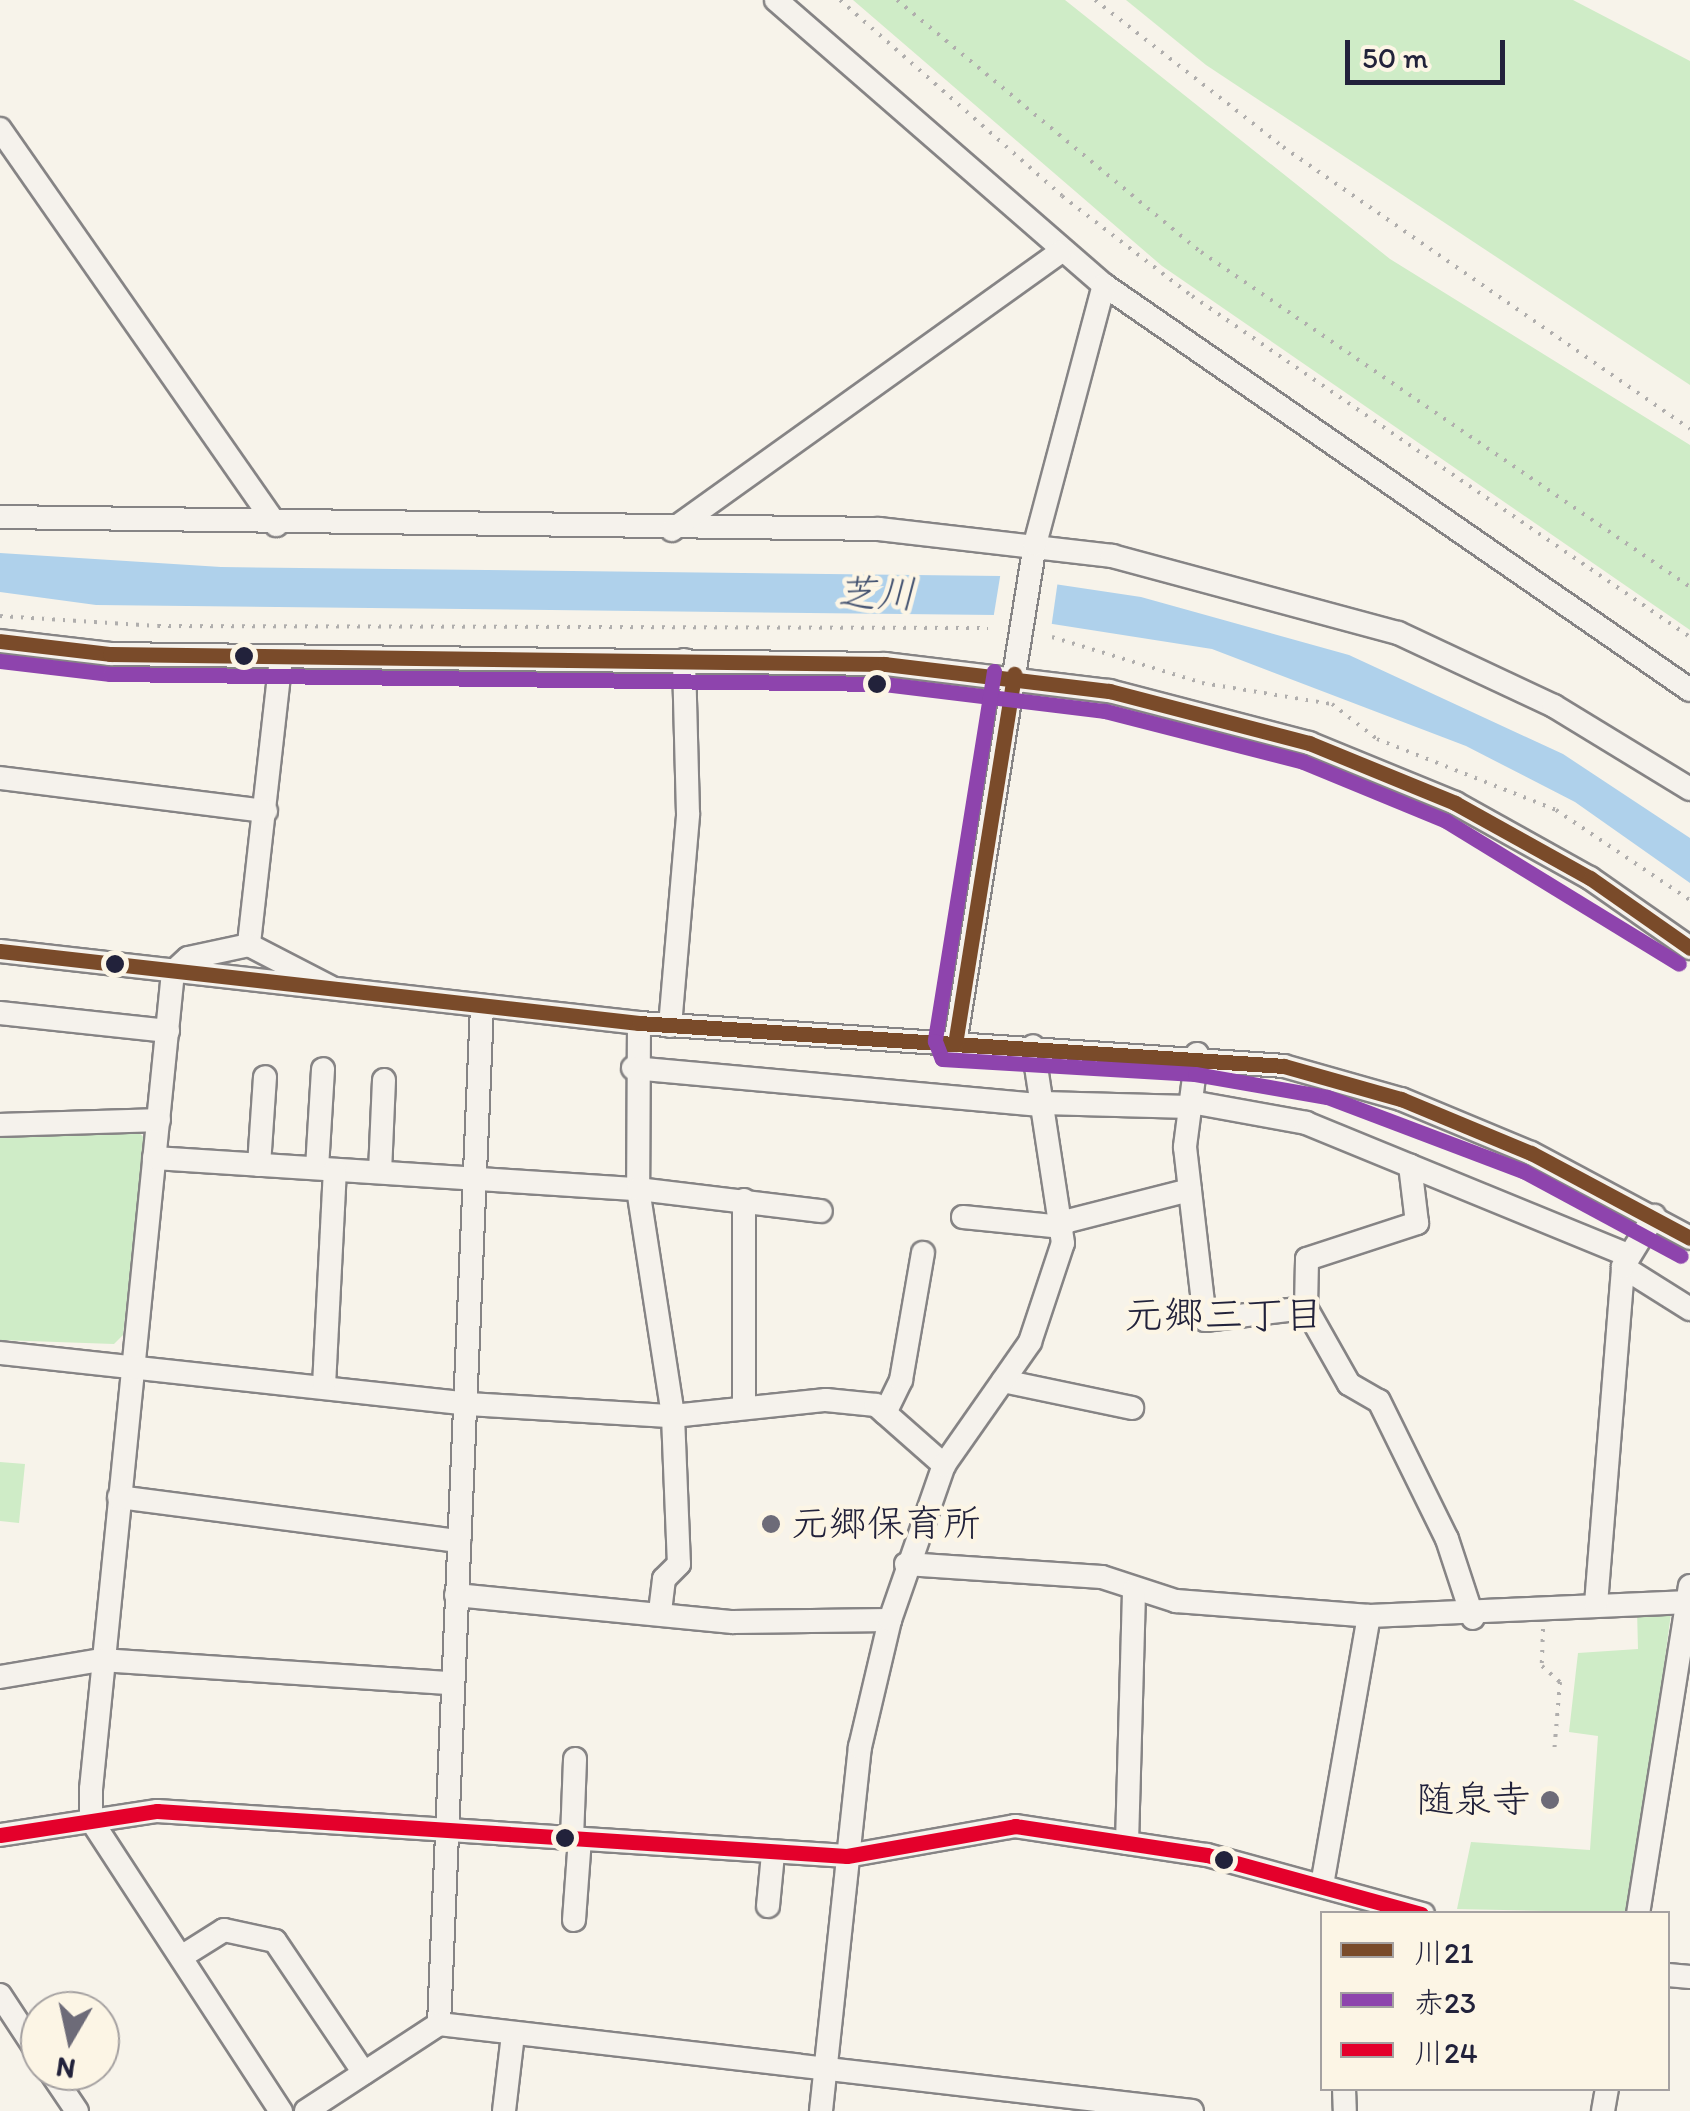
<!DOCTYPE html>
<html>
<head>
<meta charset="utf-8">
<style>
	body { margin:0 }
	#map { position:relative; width:1690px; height:2111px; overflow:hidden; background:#f7f3ea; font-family:Itim,"Klee One",sans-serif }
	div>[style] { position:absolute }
	.green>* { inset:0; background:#cfecc7 }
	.water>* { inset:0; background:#afd1eb }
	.pier>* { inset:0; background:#f7f3ea }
	.path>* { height:4px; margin-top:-2px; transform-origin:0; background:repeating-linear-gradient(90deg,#b0aead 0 2.5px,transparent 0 10.5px) }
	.roads { filter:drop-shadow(2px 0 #868485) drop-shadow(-2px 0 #868485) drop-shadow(0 2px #868485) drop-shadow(0 -2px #868485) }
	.minor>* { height:22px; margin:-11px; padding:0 11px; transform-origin:11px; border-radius:11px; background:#f5f2ec }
	.bus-1>* { height:15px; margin:-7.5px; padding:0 7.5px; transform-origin:7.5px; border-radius:7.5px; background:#7a4b2a }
	.bus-2>* { height:15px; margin:-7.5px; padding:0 7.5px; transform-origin:7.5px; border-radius:7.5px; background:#8e44ad }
	.bus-3>* { height:15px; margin:-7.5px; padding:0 7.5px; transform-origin:7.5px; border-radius:7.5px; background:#e4002b }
	.dots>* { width:28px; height:28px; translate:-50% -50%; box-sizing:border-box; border:5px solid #fcf5e5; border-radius:50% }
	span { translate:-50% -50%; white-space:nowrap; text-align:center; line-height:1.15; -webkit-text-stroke:9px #fcf5e5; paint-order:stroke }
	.poi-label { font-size:38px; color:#22223b }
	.left { translate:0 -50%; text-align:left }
	.right { translate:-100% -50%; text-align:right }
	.water-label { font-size:40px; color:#435270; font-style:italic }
	.neighbourhood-label { font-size:40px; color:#22223b }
	.legend { position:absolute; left:1320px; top:1911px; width:350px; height:180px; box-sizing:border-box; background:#fcf5e5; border:2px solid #a5a1a1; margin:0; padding:12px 18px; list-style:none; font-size:30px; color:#22223b }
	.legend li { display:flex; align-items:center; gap:20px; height:50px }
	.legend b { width:50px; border:2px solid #a5a1a1 }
	.north { position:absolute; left:20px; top:1991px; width:100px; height:100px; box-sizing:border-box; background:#fcf5e5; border:2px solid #a5a1a1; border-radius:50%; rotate:189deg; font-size:28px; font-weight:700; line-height:40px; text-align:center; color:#22223b }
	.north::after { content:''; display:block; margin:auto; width:35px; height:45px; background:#6d6b78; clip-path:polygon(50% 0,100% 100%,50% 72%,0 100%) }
	.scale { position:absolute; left:1345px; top:40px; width:160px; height:45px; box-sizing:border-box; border:5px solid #22223b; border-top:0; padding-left:12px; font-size:30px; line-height:35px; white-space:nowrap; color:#22223b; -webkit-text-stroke:8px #fcf5e5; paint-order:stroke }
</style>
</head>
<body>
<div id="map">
	<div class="green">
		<div style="clip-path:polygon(853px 0,1065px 0,1390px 259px,1690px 445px,1690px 630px,1162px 266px)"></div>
		<div style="clip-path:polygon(1126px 0,1573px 0,1690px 61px,1690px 385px,1206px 65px)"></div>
		<div style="clip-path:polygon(135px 1128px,145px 1139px,123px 1335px,114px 1344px,0 1340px,0 1133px)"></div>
		<div style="clip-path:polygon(0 1462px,25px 1464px,19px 1523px,0 1521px)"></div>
		<div style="clip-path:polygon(1637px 1610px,1671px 1613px,1631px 1913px,1457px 1909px,1471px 1842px,1590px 1850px,1598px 1736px,1569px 1732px,1578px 1653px,1638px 1649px)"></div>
	</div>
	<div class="water">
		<div style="clip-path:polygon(0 553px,221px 567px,1001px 576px,1141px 597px,1349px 655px,1563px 754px,1690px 838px,1690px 883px,1575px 802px,1466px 746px,1212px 649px,996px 615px,96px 605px,0 592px)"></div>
	</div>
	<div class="pier">
		<div style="clip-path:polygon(1001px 571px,1058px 580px,1051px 629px,993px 620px)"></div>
	</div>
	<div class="path">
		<div style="left:840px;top:0;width:296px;rotate:41.4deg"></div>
		<div style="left:1062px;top:196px;width:164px;rotate:37.6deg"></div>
		<div style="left:1192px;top:296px;width:604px;rotate:34.4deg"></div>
		<div style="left:897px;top:0;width:395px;rotate:39.7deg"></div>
		<div style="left:1201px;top:252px;width:593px;rotate:34.41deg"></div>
		<div style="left:1095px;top:0;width:239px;rotate:38deg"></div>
		<div style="left:1283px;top:147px;width:495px;rotate:34.7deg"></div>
		<div style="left:0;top:616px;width:158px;rotate:3.6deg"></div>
		<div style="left:158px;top:626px;width:830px;rotate:0.14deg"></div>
		<div style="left:1052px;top:637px;width:157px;rotate:17deg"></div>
		<div style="left:1202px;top:683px;width:132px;rotate:9.2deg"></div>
		<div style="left:1332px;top:704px;width:57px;rotate:37.9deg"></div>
		<div style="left:1377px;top:739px;width:193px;rotate:21.6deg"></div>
		<div style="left:1556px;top:810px;width:161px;rotate:33.9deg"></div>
		<div style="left:1543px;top:1629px;width:37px;rotate:92deg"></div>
		<div style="left:1542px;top:1666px;width:24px;rotate:42deg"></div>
		<div style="left:1560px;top:1682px;width:71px;rotate:94.8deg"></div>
	</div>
	<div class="roads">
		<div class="minor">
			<div style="left:776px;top:0;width:435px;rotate:41deg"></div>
			<div style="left:1104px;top:285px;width:712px;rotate:34.65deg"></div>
			<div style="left:0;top:129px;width:483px;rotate:55.1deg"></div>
			<div style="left:0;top:517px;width:879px;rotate:0.78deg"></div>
			<div style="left:879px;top:529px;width:235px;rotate:6.6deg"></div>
			<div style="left:1112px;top:556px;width:296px;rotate:15.1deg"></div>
			<div style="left:1398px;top:633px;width:172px;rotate:25.1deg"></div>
			<div style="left:1554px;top:706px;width:159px;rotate:31.4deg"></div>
			<div style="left:672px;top:530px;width:477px;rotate:-35.6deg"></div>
			<div style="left:0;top:641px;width:111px;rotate:6.7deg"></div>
			<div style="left:110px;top:654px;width:775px;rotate:0.74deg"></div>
			<div style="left:885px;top:664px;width:226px;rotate:6.9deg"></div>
			<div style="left:1109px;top:691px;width:207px;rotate:14.6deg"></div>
			<div style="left:1309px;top:743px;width:158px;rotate:22.3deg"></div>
			<div style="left:1455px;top:803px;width:154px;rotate:29.1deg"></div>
			<div style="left:1590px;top:878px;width:122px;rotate:35deg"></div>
			<div style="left:281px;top:658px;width:289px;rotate:96.4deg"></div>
			<div style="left:249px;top:945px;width:62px;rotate:168deg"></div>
			<div style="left:188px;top:958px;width:21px;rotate:137deg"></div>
			<div style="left:173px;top:972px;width:821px;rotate:95.73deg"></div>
			<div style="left:91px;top:1789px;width:31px;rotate:90deg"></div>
			<div style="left:91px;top:1820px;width:348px;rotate:56.9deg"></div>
			<div style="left:0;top:778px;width:268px;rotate:7.1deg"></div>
			<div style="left:249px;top:945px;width:91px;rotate:27.4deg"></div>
			<div style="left:0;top:951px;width:643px;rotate:6.43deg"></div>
			<div style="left:639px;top:1023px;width:646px;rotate:3.81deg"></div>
			<div style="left:1284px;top:1066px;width:122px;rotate:15.8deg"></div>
			<div style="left:1401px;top:1099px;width:141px;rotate:22.6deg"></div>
			<div style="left:1531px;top:1153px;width:180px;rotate:28.1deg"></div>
			<div style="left:0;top:1013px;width:169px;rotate:6.1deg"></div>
			<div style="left:639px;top:1023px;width:166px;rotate:90.3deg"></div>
			<div style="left:638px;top:1189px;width:230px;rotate:81.2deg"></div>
			<div style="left:673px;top:1416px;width:148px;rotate:87.7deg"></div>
			<div style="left:679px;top:1564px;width:21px;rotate:135deg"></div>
			<div style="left:664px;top:1579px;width:31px;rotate:97deg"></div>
			<div style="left:670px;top:1026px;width:213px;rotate:-85.1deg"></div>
			<div style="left:688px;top:814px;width:154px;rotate:-91.5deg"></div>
			<div style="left:955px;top:1044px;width:506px;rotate:-80.91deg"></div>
			<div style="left:1035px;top:544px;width:268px;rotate:-75.1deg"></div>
			<div style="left:1197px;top:1054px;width:94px;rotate:97.4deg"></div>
			<div style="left:1185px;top:1147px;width:174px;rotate:83.4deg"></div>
			<div style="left:1205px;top:1320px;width:102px;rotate:-6.8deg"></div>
			<div style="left:1306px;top:1308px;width:87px;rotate:60.5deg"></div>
			<div style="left:1349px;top:1384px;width:34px;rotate:30deg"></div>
			<div style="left:1379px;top:1401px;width:154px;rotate:63.8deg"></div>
			<div style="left:1447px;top:1539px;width:83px;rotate:71.8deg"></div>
			<div style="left:633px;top:1068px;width:412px;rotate:5.2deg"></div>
			<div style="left:1191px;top:1102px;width:117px;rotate:10.3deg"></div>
			<div style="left:1306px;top:1123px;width:346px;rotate:22.3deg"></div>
			<div style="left:1043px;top:1103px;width:147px;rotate:1.6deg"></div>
			<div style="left:0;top:1125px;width:159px;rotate:-1.8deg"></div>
			<div style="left:154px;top:1158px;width:485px;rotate:3.7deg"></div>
			<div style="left:638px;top:1189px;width:184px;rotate:6.9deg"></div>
			<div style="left:259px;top:1165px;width:88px;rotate:-86.1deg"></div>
			<div style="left:317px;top:1168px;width:99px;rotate:-86.5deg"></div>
			<div style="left:380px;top:1172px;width:92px;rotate:-87.5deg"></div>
			<div style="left:963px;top:1217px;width:100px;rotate:5.7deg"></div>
			<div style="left:1064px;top:1222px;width:130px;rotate:-14.3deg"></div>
			<div style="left:1623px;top:1267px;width:79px;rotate:32.1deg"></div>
			<div style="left:1306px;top:1308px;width:49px;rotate:-88.8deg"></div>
			<div style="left:1307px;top:1259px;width:116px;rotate:-18.1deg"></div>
			<div style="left:1417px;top:1223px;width:58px;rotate:-96.9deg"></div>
			<div style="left:0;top:1353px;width:471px;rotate:6.2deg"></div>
			<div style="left:468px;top:1404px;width:205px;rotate:3.4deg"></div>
			<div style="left:673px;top:1416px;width:154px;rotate:-6deg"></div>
			<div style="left:826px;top:1400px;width:50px;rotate:5.7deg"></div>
			<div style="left:876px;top:1405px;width:91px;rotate:41.4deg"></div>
			<div style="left:1003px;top:1381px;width:132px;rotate:11.8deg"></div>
			<div style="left:324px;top:1386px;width:216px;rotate:-87.1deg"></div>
			<div style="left:744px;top:1408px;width:208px;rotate:-90deg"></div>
			<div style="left:885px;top:1413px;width:37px;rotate:-64deg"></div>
			<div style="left:901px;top:1380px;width:129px;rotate:-80.2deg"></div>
			<div style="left:119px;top:1497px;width:343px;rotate:7.4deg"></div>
			<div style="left:906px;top:1564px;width:196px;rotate:3.8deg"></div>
			<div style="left:1102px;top:1577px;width:78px;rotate:18deg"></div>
			<div style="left:1176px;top:1601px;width:194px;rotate:4.4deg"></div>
			<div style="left:1369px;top:1616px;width:321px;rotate:-2.5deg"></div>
			<div style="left:456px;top:1595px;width:278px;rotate:5.6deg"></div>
			<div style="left:733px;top:1622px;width:157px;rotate:-0.7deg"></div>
			<div style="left:1596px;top:1604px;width:338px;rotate:-85.4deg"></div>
			<div style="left:1623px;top:1267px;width:60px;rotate:-58.7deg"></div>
			<div style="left:0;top:1677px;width:102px;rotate:-9.6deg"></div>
			<div style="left:101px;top:1660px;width:351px;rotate:3.8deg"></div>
			<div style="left:0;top:1835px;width:159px;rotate:-8.7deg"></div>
			<div style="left:157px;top:1811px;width:691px;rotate:3.73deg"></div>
			<div style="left:847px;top:1856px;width:171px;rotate:-10.1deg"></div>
			<div style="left:1015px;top:1826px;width:194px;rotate:8.6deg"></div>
			<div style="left:1207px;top:1855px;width:224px;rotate:15.3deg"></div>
			<div style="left:572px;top:1838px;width:79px;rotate:-87.8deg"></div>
			<div style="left:1127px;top:1843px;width:253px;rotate:-88.4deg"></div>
			<div style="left:1322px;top:1885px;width:273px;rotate:-80.1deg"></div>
			<div style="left:768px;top:1906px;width:52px;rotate:-84.5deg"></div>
			<div style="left:1638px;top:1914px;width:332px;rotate:-81deg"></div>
			<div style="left:574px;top:1920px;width:81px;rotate:-85.8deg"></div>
			<div style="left:181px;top:1957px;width:51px;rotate:-32.1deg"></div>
			<div style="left:224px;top:1930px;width:52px;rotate:12.2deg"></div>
			<div style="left:275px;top:1941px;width:159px;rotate:56deg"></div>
			<div style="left:1668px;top:1975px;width:22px;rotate:5deg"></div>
			<div style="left:0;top:1995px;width:73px;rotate:56.7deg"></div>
			<div style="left:439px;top:2024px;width:1019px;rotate:-87.58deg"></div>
			<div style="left:50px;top:2071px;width:48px;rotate:56deg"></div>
			<div style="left:1344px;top:2088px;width:23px;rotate:88deg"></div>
			<div style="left:306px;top:2111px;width:159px;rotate:-33.2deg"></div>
			<div style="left:439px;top:2024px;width:758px;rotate:6.59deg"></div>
			<div style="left:504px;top:2111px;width:78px;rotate:-83.3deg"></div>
			<div style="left:821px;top:2111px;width:366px;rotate:-83.9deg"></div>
			<div style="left:860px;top:1747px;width:130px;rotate:-76.7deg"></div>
			<div style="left:890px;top:1620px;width:164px;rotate:-70.8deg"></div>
			<div style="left:944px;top:1465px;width:150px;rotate:-55deg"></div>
			<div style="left:1030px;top:1342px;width:104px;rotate:-71.6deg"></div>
			<div style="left:1063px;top:1243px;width:199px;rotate:-98.7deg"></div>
			<div style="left:1603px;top:2111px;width:23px;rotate:-80deg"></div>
		</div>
	</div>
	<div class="bus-1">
		<div style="left:0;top:641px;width:111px;rotate:6.7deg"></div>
		<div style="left:110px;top:654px;width:775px;rotate:0.74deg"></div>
		<div style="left:885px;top:664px;width:226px;rotate:6.9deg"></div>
		<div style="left:1109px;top:691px;width:207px;rotate:14.6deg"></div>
		<div style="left:1309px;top:743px;width:158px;rotate:22.3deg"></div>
		<div style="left:1455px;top:803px;width:154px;rotate:29.1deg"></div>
		<div style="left:1590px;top:878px;width:122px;rotate:35deg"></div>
		<div style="left:0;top:951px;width:643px;rotate:6.43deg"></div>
		<div style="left:639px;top:1023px;width:646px;rotate:3.81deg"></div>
		<div style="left:1284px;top:1066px;width:122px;rotate:15.8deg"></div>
		<div style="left:1401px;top:1099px;width:141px;rotate:22.6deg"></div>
		<div style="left:1531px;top:1153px;width:180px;rotate:28.1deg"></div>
		<div style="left:955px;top:1044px;width:375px;rotate:-80.9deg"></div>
	</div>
	<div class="bus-2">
		<div style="left:0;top:661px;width:111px;rotate:6.7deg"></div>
		<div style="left:110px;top:674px;width:774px;rotate:0.74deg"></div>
		<div style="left:884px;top:684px;width:223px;rotate:7deg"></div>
		<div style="left:1105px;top:711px;width:204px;rotate:14.4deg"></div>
		<div style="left:1303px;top:762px;width:155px;rotate:22.4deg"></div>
		<div style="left:1446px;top:821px;width:273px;rotate:31.5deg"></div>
		<div style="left:994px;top:671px;width:375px;rotate:99.1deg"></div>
		<div style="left:935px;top:1041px;width:19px;rotate:69deg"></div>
		<div style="left:942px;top:1059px;width:253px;rotate:3.4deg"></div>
		<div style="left:1195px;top:1074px;width:134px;rotate:9.9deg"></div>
		<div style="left:1327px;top:1097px;width:210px;rotate:20.7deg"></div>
		<div style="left:1523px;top:1171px;width:179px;rotate:28.3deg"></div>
	</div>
	<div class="bus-3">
		<div style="left:0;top:1835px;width:159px;rotate:-8.7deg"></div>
		<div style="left:157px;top:1811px;width:691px;rotate:3.73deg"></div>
		<div style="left:847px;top:1856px;width:171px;rotate:-10.1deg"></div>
		<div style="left:1015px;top:1826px;width:194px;rotate:8.6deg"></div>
		<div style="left:1207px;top:1855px;width:222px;rotate:15.4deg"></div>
	</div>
	<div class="dots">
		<div style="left:244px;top:656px;background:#22223b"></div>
		<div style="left:877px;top:684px;background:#22223b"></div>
		<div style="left:115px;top:964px;background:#22223b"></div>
		<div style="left:771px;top:1524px;background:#6d6b78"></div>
		<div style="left:1550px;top:1800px;background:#6d6b78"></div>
		<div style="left:565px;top:1838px;background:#22223b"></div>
		<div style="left:1224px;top:1860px;background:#22223b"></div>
	</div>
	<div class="poi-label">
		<span class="left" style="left:791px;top:1524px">元郷保育所</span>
		<span class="right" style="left:1530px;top:1800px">随泉寺</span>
	</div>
	<div class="water-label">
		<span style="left:876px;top:593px;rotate:1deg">芝川</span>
	</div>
	<div class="neighbourhood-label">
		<span style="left:1224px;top:1314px">元郷三丁目</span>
	</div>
	<ul class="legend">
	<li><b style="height:12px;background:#7a4b2a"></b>川21</li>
	<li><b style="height:12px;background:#8e44ad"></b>赤23</li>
	<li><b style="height:12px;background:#e4002b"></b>川24</li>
	</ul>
	<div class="north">N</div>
	<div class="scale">50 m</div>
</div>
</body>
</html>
